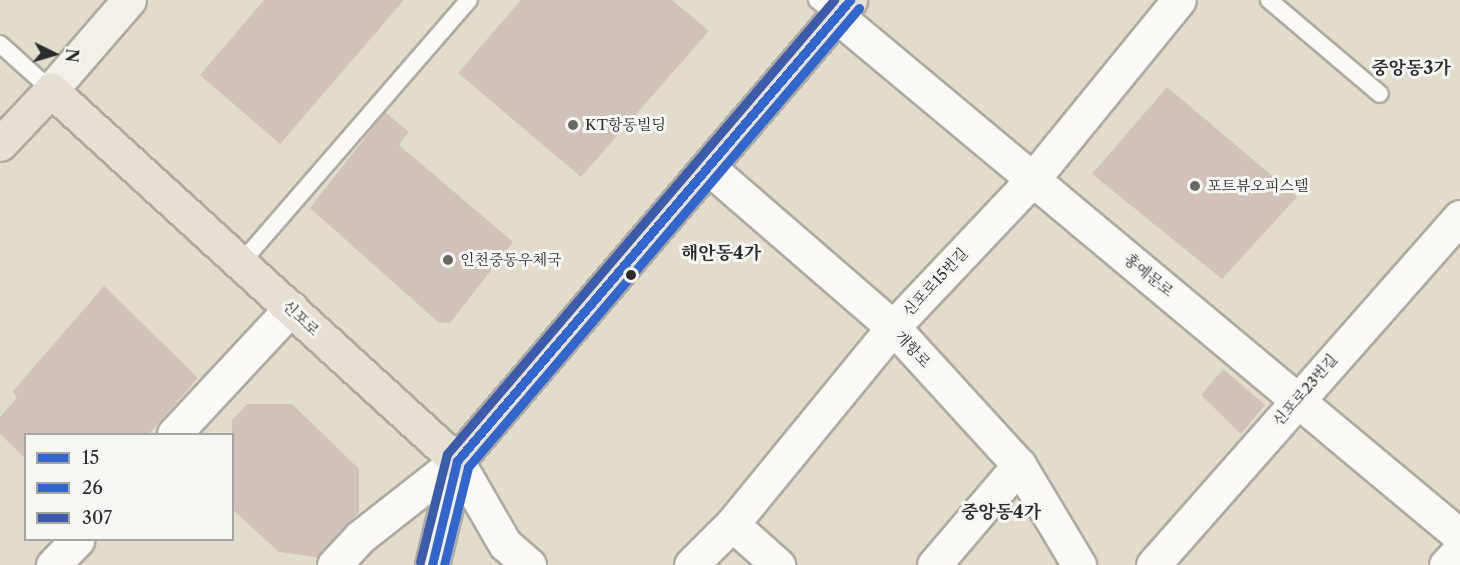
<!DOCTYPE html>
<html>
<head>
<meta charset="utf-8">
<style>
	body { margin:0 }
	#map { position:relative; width:1460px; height:565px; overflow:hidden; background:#e2dccc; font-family:"Libre Caslon Text","Noto Serif KR",serif }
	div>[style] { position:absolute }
	.building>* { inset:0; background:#d0c2b8 }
	.roads { filter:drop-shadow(2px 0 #afaba1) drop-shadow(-2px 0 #afaba1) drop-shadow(0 2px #afaba1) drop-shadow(0 -2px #afaba1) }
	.service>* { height:16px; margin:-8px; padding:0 8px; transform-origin:8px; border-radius:8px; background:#fbfaf7 }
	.minor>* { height:33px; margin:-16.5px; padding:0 16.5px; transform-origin:16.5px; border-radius:16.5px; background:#fbfaf7 }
	.tertiary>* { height:33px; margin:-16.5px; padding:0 16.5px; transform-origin:16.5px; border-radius:16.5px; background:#fbfaf7 }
	.secondary>* { height:33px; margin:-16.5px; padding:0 16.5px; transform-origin:16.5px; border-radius:16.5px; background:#f2f0e9 }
	.primary>* { height:33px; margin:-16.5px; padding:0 16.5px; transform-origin:16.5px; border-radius:16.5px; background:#e5e0d3 }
	.bus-1>* { height:9px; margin:-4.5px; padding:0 4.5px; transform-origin:4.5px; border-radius:4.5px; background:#36c }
	.bus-2>* { height:9px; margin:-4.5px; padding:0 4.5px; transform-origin:4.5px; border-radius:4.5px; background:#36c }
	.bus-3>* { height:9px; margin:-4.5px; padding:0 4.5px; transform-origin:4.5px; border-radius:4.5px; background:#3d5bab }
	.dots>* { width:16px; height:16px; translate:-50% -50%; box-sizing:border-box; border:3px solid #f6f6f2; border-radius:50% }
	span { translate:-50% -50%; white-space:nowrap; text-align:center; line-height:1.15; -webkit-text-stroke:6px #f6f6f2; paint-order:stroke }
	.poi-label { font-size:15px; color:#2b2b2b }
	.left { translate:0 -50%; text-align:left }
	.street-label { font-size:15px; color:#2b2b2b }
	.quarter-label { font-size:18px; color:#2b2b2b; font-weight:700 }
	.legend { position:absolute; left:24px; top:433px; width:210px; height:108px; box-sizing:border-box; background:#f6f6f2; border:2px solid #a5a5a2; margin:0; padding:8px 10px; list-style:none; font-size:18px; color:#2b2b2b }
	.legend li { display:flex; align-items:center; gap:12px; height:30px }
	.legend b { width:30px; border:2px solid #a5a5a2 }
	.north { position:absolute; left:24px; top:24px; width:60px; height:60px; -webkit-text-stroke:4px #f6f6f2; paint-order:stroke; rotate:95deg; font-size:16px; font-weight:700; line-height:24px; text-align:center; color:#2b2b2b }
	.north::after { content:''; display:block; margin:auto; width:21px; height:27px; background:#2b2b2b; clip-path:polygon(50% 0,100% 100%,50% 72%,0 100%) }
</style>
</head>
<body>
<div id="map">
	<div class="building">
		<div style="clip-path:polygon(264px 0,404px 0,280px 144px,200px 75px)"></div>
		<div style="clip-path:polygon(521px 0,672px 0,709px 31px,581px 177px,458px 73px)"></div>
		<div style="clip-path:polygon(1167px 87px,1297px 197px,1222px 279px,1092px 174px)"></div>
		<div style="clip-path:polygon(385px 112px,409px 132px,399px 145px,513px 242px,450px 323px,438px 322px,310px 208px)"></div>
		<div style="clip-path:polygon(104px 286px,198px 378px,148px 435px,26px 435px,26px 459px,0 434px,0 417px,17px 398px,13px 391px)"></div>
		<div style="clip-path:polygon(1223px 369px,1265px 405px,1241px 434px,1201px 395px)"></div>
		<div style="clip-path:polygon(247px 404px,292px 404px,359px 469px,359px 512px,317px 557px,279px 552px,232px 509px,232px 420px)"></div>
	</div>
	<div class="roads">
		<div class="service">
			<div style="left:817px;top:0;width:26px;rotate:39deg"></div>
			<div style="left:1269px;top:0;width:145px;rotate:40.3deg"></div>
			<div style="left:0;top:44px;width:69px;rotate:42deg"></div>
			<div style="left:241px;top:263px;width:348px;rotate:-49.1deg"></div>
		</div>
		<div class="minor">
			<div style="left:174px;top:434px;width:172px;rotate:-47.1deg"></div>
			<div style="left:732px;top:524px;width:62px;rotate:41.7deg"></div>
			<div style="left:53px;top:565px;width:35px;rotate:-46deg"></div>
			<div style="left:334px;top:565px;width:38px;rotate:-47deg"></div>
			<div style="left:360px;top:537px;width:123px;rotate:-38.1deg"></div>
			<div style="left:457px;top:461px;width:96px;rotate:60deg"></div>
			<div style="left:505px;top:544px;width:32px;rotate:41deg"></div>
			<div style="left:691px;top:565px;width:58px;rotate:-45deg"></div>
			<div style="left:732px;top:524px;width:254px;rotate:-50.7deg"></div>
			<div style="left:893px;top:327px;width:202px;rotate:-46.6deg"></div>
			<div style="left:1032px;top:180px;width:232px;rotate:-50.8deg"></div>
			<div style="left:934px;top:565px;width:131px;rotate:-49.6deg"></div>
			<div style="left:1153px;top:565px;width:464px;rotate:-48.6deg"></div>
			<div style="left:1446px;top:565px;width:21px;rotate:-47deg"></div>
		</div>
		<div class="tertiary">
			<div style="left:837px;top:16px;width:811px;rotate:39.85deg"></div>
			<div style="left:708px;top:167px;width:245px;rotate:40.9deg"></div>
			<div style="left:893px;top:327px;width:187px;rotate:47.6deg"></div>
			<div style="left:1019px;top:465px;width:117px;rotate:59deg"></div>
		</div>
		<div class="secondary">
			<div style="left:51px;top:90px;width:119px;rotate:-49.1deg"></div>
			<div style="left:432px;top:565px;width:107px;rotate:-76.5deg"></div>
		</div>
		<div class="primary">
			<div style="left:0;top:144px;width:74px;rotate:-46.6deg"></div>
			<div style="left:51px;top:90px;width:550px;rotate:42.42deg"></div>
			<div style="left:457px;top:461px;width:606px;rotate:-49.55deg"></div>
		</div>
	</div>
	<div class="bus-1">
		<div style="left:432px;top:565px;width:107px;rotate:-76.5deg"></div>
		<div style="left:457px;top:461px;width:606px;rotate:-49.55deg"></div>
	</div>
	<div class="bus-2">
		<div style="left:444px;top:565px;width:101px;rotate:-76.2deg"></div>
		<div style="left:468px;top:467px;width:603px;rotate:-49.57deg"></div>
	</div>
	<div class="bus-3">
		<div style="left:420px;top:562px;width:111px;rotate:-76deg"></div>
		<div style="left:447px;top:454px;width:597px;rotate:-49.55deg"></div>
	</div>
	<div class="dots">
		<div style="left:573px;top:125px;background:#6b6963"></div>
		<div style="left:1195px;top:186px;background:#6b6963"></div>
		<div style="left:448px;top:260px;background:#6b6963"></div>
		<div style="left:631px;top:275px;background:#2b2b2b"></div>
	</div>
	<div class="poi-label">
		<span class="left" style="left:585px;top:125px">KT항동빌딩</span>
		<span class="left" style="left:1207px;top:186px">포트뷰오피스텔</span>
		<span class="left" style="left:460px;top:260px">인천중동우체국</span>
	</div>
	<div class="street-label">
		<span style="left:1149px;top:275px;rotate:39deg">홍예문로</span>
		<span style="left:935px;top:282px;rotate:-47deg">신포로15번길</span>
		<span style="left:301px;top:318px;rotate:43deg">신포로</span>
		<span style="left:913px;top:349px;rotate:47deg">개항로</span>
		<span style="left:1305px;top:390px;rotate:-49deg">신포로23번길</span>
	</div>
	<div class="quarter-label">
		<span style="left:1411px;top:68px">중앙동3가</span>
		<span style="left:721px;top:253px">해안동4가</span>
		<span style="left:1001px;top:512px">중앙동4가</span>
	</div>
	<ul class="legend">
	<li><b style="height:8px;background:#36c"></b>15</li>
	<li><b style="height:8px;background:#36c"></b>26</li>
	<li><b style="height:8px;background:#3d5bab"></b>307</li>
	</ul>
	<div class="north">N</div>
</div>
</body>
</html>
